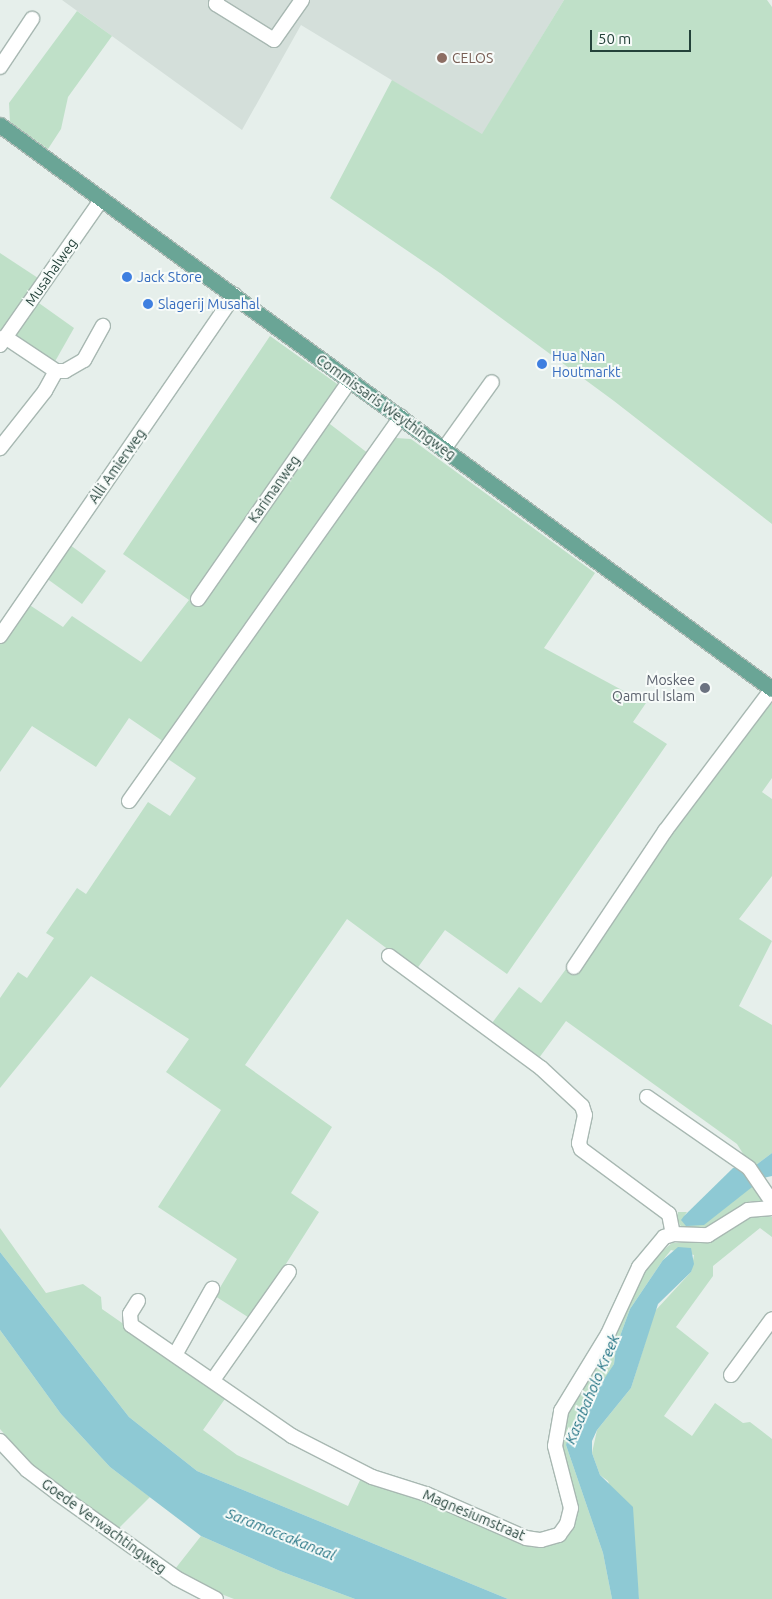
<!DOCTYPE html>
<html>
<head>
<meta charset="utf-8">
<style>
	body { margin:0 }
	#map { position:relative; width:772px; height:1599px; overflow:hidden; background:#e6efeb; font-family:Ubuntu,sans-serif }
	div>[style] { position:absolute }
	.built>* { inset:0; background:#d4dfda }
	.green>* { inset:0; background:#bfe0c8 }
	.water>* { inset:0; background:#8ec9d4 }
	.roads { filter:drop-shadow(1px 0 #a8b8b2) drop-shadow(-1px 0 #a8b8b2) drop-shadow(0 1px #a8b8b2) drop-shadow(0 -1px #a8b8b2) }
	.minor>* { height:14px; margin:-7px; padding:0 7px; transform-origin:7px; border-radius:7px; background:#fff }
	.major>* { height:15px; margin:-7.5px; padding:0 7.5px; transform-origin:7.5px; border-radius:7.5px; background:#6aa596 }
	.dots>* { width:14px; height:14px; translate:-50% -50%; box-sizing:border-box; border:2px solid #f7fbf9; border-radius:50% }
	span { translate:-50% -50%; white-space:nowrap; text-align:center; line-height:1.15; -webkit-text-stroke:4px #f7fbf9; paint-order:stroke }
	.education-label { font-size:14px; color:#785e54 }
	.left { translate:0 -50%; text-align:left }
	.street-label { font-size:14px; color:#24423a }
	.shop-label { font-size:14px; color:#366cbe }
	.worship-label { font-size:14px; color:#5b616d }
	.right { translate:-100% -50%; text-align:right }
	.water-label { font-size:15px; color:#1c6f80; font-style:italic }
	.scale { position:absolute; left:590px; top:30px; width:101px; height:22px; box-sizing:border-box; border:2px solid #24423a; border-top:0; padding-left:6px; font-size:15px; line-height:18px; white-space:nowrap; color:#24423a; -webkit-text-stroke:4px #f7fbf9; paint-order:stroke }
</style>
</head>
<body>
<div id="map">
	<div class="built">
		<div style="clip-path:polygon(62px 0,564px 0,482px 135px,301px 25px,242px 130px)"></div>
	</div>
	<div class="green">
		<div style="clip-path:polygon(564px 0,767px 0,772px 7px,772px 524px,614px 401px,440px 273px,330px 198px,392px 80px,482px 134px)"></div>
		<div style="clip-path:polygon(77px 11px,112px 36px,68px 97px,61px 129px,48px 149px,10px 122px,9px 103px)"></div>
		<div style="clip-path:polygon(0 253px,41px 280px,0 335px)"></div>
		<div style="clip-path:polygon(36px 301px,74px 328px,53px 365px,16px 341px,14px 333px)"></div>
		<div style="clip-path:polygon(270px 336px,340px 386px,192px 602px,199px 607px,326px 421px,369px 454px,164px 742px,129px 718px,96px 767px,32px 726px,0 772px,0 644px,28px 604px,63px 627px,72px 616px,141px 662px,189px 600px,123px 554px)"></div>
		<div style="clip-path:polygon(396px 438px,411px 439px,595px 573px,544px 648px,646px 703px,633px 722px,667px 744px,507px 974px,445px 930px,416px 970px,347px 919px,245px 1065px,332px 1127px,291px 1193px,319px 1212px,251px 1319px,215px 1296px,237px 1259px,158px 1207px,221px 1110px,166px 1072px,189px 1039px,91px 976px,0 1088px,0 998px,18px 972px,27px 978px,54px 938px,46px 933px,77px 888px,86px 894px,148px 802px,170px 816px,196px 778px,168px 759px,388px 444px)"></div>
		<div style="clip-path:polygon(70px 545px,106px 571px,82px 604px,46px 578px)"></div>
		<div style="clip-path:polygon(766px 704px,772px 704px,772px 778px,762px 792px,772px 799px,772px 876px,739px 919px,772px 941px,739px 1006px,772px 1025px,772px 1153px,752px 1168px,737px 1144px,566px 1021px,539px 1058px,492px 1023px,519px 987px,541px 1003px,566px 969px,575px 974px,668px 834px)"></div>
		<div style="clip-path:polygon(756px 1184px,766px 1201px,750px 1201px,705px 1230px,682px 1228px,677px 1220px,678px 1212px,687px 1212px,684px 1216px)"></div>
		<div style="clip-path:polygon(760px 1215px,772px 1217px,772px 1237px,760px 1228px,713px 1266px,713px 1276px,676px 1327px,709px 1353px,664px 1416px,692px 1436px,715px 1403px,743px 1423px,750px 1422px,772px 1439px,772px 1599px,639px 1599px,635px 1562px,608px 1481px,600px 1475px,592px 1453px,597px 1430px,631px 1388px,655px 1311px,691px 1272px,694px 1255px,671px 1250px,663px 1260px,630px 1309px,616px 1347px,614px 1364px,566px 1445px,603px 1553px,612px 1599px,508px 1599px,197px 1471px,129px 1417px,0 1252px,0 1228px,46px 1293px,83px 1284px,101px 1297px,102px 1309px,227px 1396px,203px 1430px,237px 1455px,348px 1506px,361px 1478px,446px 1507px,535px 1548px,561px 1540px,571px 1528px,560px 1448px,566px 1415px,648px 1263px,672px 1243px,711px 1241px,743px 1220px)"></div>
		<div style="clip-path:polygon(0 1330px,61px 1414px,110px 1467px,150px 1497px,119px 1528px,39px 1473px,0 1429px)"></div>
		<div style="clip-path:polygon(201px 1536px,280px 1571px,355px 1599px,234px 1599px,211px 1590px,175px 1569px)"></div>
	</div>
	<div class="water">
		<div style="clip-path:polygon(772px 1153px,772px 1176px,763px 1178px,752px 1168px)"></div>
		<div style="clip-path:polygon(740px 1166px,756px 1184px,704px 1225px,686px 1226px,681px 1220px,684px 1216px,733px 1168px)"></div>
		<div style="clip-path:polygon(678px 1247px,691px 1248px,694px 1264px,691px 1272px,658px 1304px,631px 1388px,597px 1430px,592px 1441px,592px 1453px,600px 1475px,633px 1507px,639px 1599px,612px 1599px,603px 1553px,566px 1445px,570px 1431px,614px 1364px,616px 1347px,630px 1309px,663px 1260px)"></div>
		<div style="clip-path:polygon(0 1252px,129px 1417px,197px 1471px,508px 1599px,355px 1599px,280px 1571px,201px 1536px,110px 1467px,61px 1414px,0 1330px)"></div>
	</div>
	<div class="roads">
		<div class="minor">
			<div style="left:217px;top:0;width:4px;rotate:104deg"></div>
			<div style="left:216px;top:4px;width:68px;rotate:31.8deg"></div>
			<div style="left:274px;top:40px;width:49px;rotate:-55deg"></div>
			<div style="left:0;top:67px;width:58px;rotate:-56.3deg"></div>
			<div style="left:0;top:339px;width:5px;rotate:-22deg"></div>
			<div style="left:5px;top:337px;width:61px;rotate:33.7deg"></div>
			<div style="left:56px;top:371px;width:23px;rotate:119deg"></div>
			<div style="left:45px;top:391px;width:73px;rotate:128.3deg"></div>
			<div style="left:0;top:345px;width:178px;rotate:-55.1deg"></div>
			<div style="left:56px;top:371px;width:9px"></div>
			<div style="left:65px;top:371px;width:22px;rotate:-30deg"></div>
			<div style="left:84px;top:360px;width:39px;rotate:-61deg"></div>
			<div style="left:444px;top:449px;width:82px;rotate:-54.4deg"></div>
			<div style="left:198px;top:599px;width:267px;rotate:-55.2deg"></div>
			<div style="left:0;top:636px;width:414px;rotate:-55.5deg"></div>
			<div style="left:129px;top:801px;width:471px;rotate:-54.7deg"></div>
			<div style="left:389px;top:956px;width:189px;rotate:36.4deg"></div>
			<div style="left:541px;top:1068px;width:56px;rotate:42.8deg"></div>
			<div style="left:582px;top:1106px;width:9px;rotate:72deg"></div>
			<div style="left:585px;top:1115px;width:29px;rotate:102deg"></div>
			<div style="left:579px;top:1143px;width:6px;rotate:72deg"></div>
			<div style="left:581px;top:1149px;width:109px;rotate:36.5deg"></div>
			<div style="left:669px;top:1214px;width:20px;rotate:79deg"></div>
			<div style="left:574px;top:967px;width:164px;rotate:-56.2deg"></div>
			<div style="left:665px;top:831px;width:178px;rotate:-53deg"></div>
			<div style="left:647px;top:1097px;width:124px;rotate:34.8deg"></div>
			<div style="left:749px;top:1168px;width:41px;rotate:55.9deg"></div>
			<div style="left:138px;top:1301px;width:15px;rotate:122deg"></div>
			<div style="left:130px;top:1314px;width:11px;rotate:85deg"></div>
			<div style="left:131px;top:1325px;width:196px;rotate:34.6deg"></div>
			<div style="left:292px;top:1436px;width:90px;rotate:27.1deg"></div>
			<div style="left:372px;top:1477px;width:57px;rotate:17.5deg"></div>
			<div style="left:426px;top:1494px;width:109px;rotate:23.7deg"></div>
			<div style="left:526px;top:1538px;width:15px;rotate:8deg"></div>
			<div style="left:541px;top:1540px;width:19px;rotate:-16deg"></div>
			<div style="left:559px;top:1535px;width:14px;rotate:-54deg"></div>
			<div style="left:567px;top:1524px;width:16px;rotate:-76deg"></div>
			<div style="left:571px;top:1508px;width:64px;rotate:-104.5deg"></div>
			<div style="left:555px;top:1446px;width:36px;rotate:-80deg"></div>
			<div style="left:561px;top:1411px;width:90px;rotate:-58.6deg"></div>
			<div style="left:608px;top:1334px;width:74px;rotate:-65.2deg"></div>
			<div style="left:639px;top:1267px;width:39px;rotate:-50deg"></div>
			<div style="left:664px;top:1237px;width:9px;rotate:-18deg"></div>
			<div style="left:673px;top:1234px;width:35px;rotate:2deg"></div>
			<div style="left:708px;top:1235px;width:47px;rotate:-32deg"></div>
			<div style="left:748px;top:1210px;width:24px;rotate:-5deg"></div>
			<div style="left:175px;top:1355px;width:76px;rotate:-60.7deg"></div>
			<div style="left:731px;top:1375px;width:69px;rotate:-53.8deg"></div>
			<div style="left:213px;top:1380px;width:132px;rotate:-54.9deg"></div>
			<div style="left:0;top:1441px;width:40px;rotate:47deg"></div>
			<div style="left:27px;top:1470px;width:38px;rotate:37deg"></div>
			<div style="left:57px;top:1493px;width:146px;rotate:35.5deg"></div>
			<div style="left:176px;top:1578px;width:45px;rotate:27.7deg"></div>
		</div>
		<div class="major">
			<div style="left:0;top:125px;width:956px;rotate:36.15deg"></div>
		</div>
	</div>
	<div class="dots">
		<div style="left:442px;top:58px;background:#8d6e63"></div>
		<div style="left:127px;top:277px;background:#3f7fe0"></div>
		<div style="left:148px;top:304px;background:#3f7fe0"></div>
		<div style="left:542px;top:364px;background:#3f7fe0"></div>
		<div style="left:705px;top:688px;background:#6b7280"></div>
	</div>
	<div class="education-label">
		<span class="left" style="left:452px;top:58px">CELOS</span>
	</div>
	<div class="street-label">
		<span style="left:51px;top:272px;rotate:-55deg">Musahalweg</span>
		<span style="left:386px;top:407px;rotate:36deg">Commissaris Weythingweg</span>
		<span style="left:117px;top:466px;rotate:-55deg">Alli Amierweg</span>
		<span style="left:274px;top:489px;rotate:-55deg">Karimanweg</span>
		<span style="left:474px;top:1515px;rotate:23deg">Magnesiumstraat</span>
		<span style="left:104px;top:1526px;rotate:36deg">Goede Verwachtingweg</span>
	</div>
	<div class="shop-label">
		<span class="left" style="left:137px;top:277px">Jack Store</span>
		<span class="left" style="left:158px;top:304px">Slagerij Musahal</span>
		<span class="left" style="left:552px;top:364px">Hua Nan<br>Houtmarkt</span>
	</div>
	<div class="worship-label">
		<span class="right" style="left:695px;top:688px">Moskee<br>Qamrul Islam</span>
	</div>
	<div class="water-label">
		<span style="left:592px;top:1389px;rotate:-67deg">Kasabaholo Kreek</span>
		<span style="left:281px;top:1534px;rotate:22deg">Saramaccakanaal</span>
	</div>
	<div class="scale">50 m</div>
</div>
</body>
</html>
